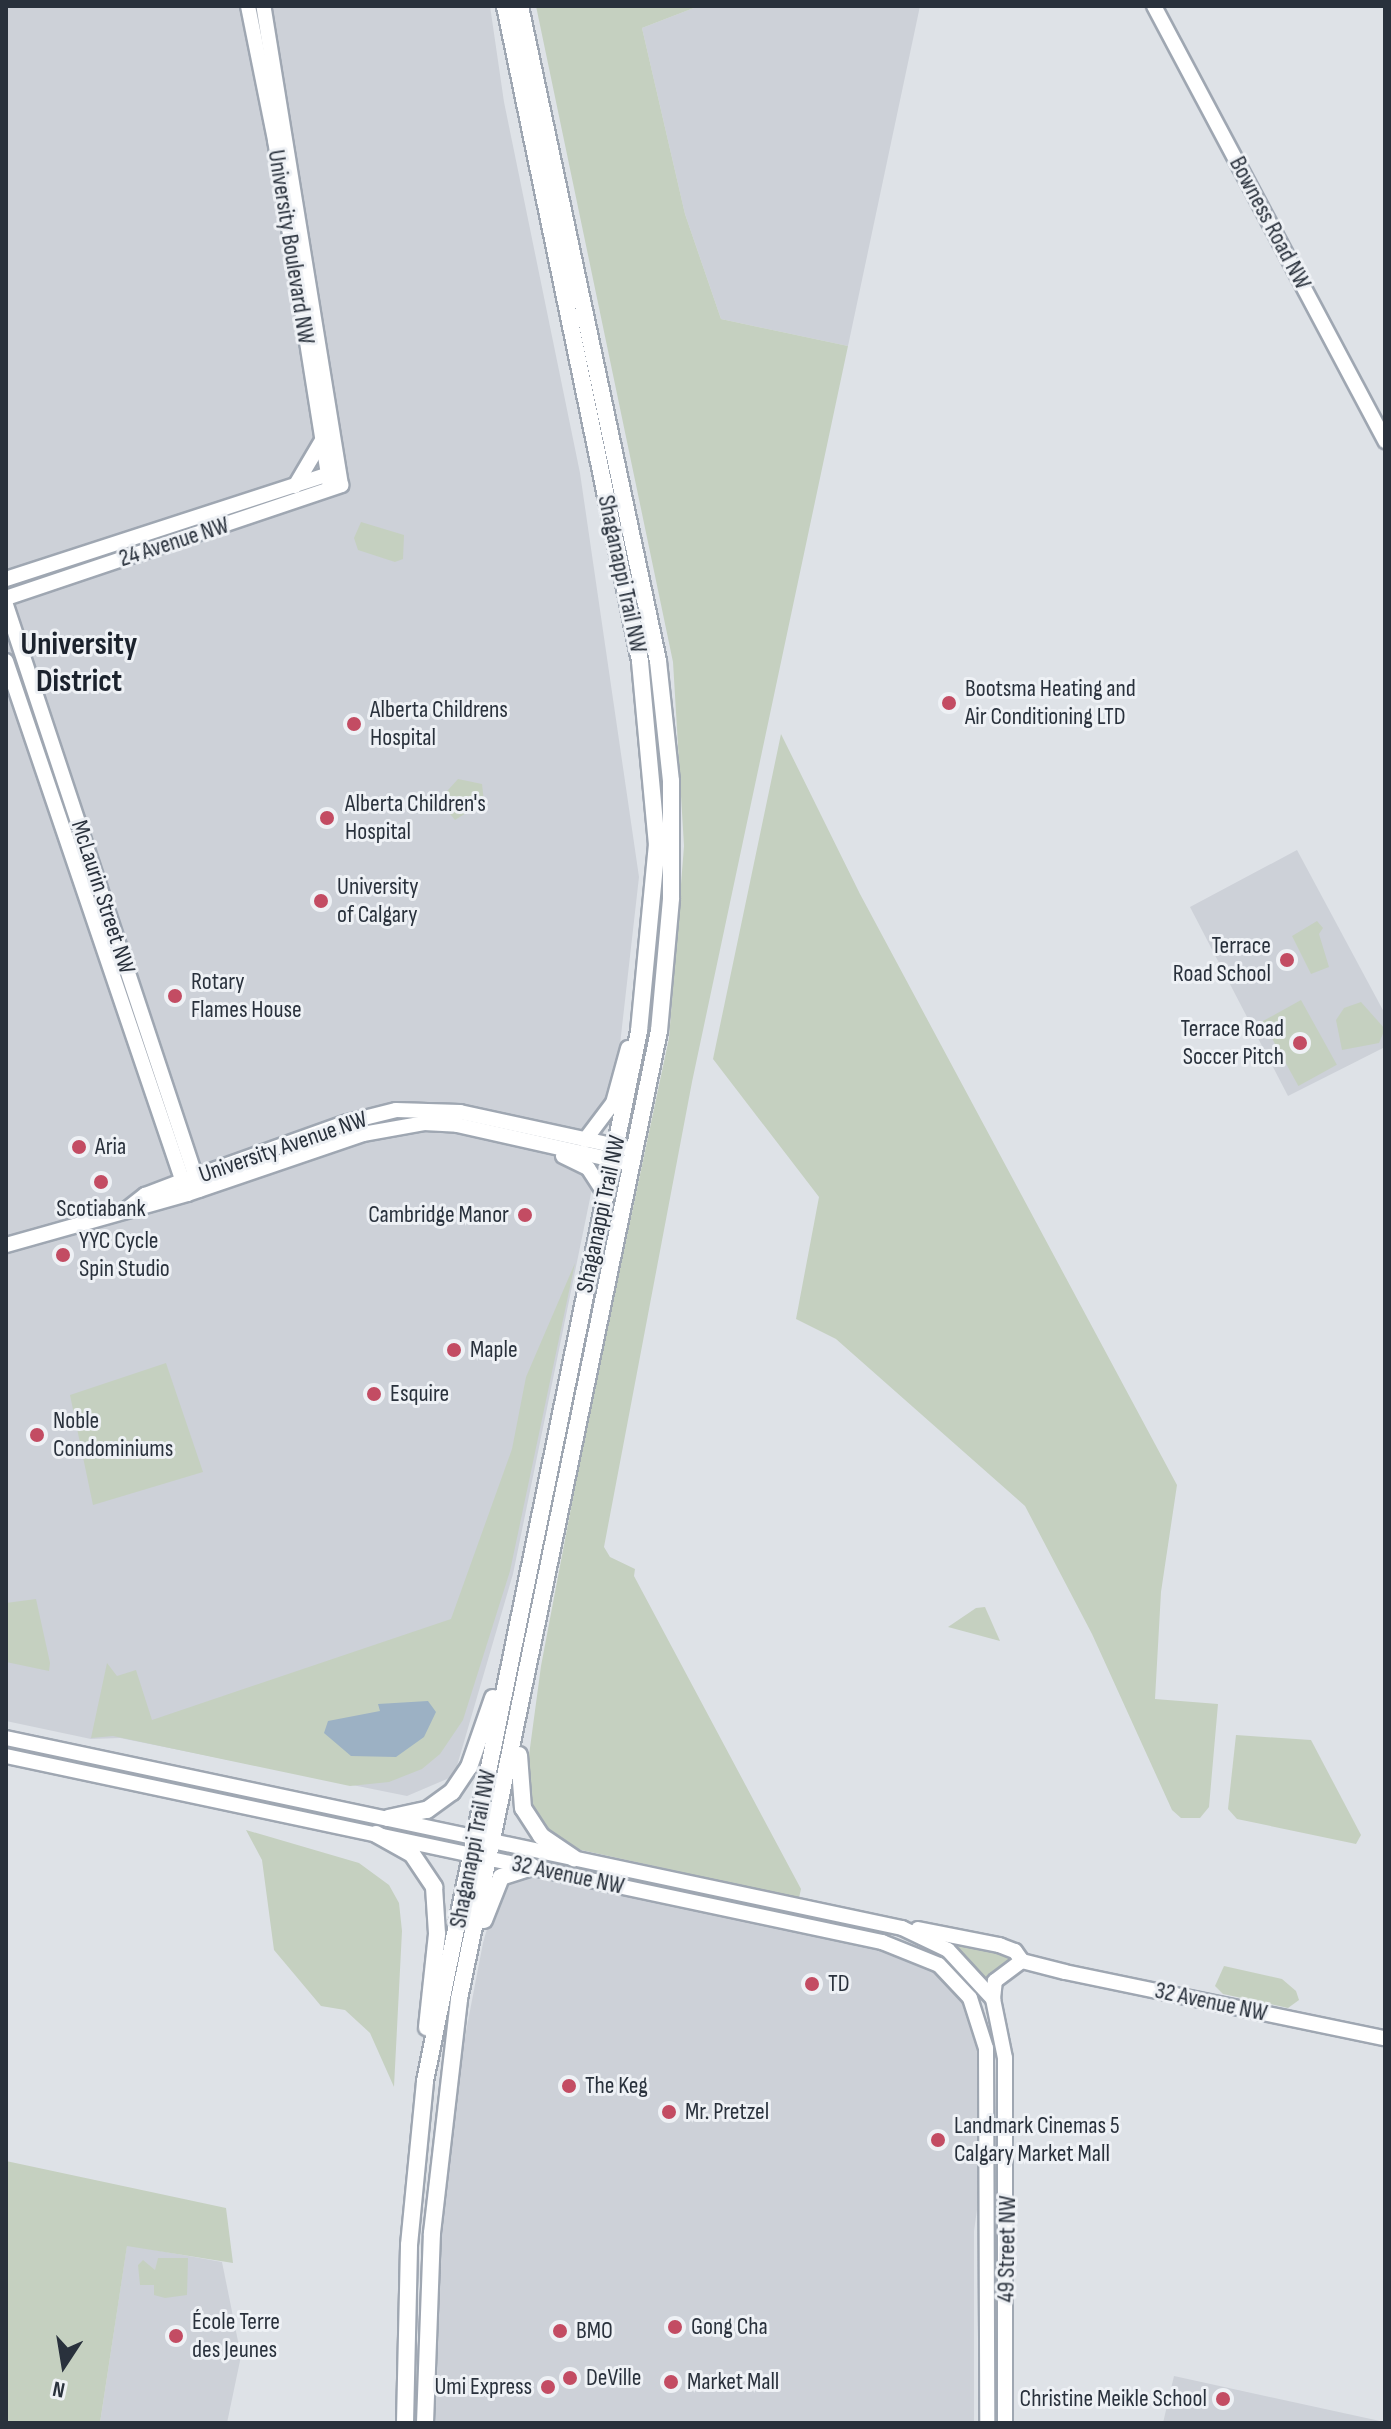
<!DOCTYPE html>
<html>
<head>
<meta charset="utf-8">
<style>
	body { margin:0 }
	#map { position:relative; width:1391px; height:2429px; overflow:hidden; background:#dee2e7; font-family:"Sofia Sans Condensed",sans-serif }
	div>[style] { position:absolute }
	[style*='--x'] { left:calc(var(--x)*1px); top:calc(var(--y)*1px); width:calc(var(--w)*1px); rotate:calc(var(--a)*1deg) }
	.built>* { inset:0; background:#cdd1d8 }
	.green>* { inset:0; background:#c5d0c0; transform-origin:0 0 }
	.water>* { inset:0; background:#9cb1c4 }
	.roads { filter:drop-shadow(2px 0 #9fa7b2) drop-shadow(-2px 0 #9fa7b2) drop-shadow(0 2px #9fa7b2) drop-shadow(0 -2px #9fa7b2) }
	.secondary>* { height:14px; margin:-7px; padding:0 7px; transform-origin:7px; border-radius:7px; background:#fff }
	.primary>* { height:16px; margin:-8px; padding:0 8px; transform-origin:8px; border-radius:8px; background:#fff }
	.dots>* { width:22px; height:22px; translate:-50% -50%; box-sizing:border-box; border:4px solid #eef1f5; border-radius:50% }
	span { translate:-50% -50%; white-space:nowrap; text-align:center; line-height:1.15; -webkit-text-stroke:6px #eef1f5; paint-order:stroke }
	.street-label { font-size:24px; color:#29313c }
	.poi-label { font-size:24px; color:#29313c }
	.left { translate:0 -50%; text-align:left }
	.right { translate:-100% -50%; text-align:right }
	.district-label { font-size:32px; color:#1b222d; font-weight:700 }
	.frame { position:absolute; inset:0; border:8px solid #29313c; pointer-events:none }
	.north { position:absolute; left:24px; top:2325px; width:80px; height:80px; -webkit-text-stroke:6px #eef1f5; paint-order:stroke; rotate:192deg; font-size:22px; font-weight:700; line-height:32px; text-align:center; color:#29313c }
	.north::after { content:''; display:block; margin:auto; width:28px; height:36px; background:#29313c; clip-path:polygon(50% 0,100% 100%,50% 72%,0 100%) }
</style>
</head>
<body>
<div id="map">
	<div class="built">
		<div style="clip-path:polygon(6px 6px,490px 6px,504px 102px,580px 473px,639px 877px,618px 1062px,513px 1574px,454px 1776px,407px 1796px,120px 1738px,91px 1739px,6px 1721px)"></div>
		<div style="clip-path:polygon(699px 6px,920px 6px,848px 346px,721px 319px,685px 214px,642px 28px)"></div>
		<div style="clip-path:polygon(1297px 850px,1385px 1014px,1385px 1047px,1288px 1096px,1190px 907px)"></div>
		<div style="clip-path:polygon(523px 1874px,895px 1953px,928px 1966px,957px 1992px,976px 2033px,981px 2077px,980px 2188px,974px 2231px,974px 2423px,433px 2423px,444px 2146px,483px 1943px,499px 1887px)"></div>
		<div style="clip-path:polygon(127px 2245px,222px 2262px,241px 2356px,227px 2423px,100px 2423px)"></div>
		<div style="clip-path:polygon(1174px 2376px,1380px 2421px,1380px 2423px,1163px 2423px)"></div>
	</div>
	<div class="green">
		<div style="clip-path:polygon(536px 6px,699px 6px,642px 28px,685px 214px,721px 319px,848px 346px,692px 1082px,604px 1547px,610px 1557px,635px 1569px,634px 1576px,801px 1889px,799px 1898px,572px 1848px,545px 1831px,531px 1811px,525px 1785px,541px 1666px,586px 1429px,669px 1038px,684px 846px,673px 662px)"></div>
		<div style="clip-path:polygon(361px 522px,404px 535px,403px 559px,395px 562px,358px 550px,354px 538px)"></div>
		<div style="clip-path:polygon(781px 734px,860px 894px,1177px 1485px,1161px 1592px,1155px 1699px,1218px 1704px,1209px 1807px,1200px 1818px,1181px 1818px,1172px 1810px,1092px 1634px,1025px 1506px,836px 1339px,796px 1319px,819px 1197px,713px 1059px)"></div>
		<div style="clip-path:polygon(458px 779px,482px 784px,484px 802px,455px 820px,439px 800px)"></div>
		<div style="clip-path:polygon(1317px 921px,1323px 928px,1319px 934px,1329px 967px,1311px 974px,1292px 936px)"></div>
		<div style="left:1301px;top:1000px;width:74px;height:44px;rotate:61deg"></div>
		<div style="clip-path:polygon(1361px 1002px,1385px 1029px,1379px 1043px,1342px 1050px,1336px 1020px,1344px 1008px)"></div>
		<div style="clip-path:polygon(575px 1263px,510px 1571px,463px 1720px,440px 1754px,422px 1769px,389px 1782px,350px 1786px,113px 1736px,91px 1738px,107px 1663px,117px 1676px,136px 1670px,152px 1720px,451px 1619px,512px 1449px,526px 1377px)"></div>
		<div style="clip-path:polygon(166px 1363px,203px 1472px,93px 1505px,70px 1395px)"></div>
		<div style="clip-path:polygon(36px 1599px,50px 1663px,49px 1671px,6px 1662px,6px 1603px)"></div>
		<div style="clip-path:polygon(985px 1607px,1000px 1641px,948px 1627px,976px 1608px)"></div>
		<div style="clip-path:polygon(1236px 1735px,1311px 1740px,1361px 1835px,1356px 1844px,1237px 1819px,1228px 1809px)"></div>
		<div style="clip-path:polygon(246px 1830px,359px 1863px,389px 1885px,399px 1903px,402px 1931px,394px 2087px,370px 2033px,345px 2010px,321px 2006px,274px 1950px,262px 1860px)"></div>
		<div style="clip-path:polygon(942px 1939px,1001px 1952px,1014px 1958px,989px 1984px)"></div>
		<div style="clip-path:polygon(1224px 1966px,1282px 1979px,1296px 1991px,1299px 2000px,1288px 2008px,1223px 1994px,1215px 1986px)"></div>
		<div style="clip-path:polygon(6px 2161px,226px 2208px,233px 2263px,127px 2246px,100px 2423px,6px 2423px)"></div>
		<div style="clip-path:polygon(158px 2258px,188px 2258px,187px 2295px,165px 2298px,154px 2295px,154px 2285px,140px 2285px,138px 2265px,143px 2260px,155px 2270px)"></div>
	</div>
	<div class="water">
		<div style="clip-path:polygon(428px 1701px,436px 1712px,424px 1737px,396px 1757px,351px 1756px,324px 1733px,328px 1721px,380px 1711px,378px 1704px)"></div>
	</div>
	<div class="roads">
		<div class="secondary">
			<div style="--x:248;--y:6;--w:137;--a:78.6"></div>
			<div style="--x:275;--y:140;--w:352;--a:81"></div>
			<div style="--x:1154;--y:6;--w:493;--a:62"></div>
			<div style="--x:295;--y:486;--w:51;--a:-59.4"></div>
			<div style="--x:6;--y:579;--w:344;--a:-18"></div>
			<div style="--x:6;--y:598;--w:354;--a:-18.6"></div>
			<div style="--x:341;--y:485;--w:485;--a:-99.2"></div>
			<div style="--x:6;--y:605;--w:616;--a:71.65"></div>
			<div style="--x:6;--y:661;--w:563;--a:71.24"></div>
			<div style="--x:585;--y:1140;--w:46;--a:-52.9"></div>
			<div style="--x:613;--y:1103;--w:57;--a:-74.7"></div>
			<div style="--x:563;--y:1156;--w:28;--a:26"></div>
			<div style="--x:588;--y:1168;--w:33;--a:57"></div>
			<div style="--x:127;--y:1209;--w:23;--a:-38"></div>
			<div style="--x:145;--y:1195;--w:40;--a:-21"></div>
			<div style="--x:182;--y:1181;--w:176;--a:-19.6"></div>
			<div style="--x:348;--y:1122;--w:49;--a:-14"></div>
			<div style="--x:396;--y:1110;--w:64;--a:1.8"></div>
			<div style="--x:460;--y:1112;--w:178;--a:12.3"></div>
			<div style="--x:6;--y:1245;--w:188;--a:-15.7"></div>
			<div style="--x:187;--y:1194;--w:186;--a:-18.8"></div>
			<div style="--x:363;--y:1134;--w:62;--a:-10.2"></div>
			<div style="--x:424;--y:1123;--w:33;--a:3"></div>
			<div style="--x:457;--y:1125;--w:179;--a:12.6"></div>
			<div style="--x:6;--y:1738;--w:916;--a:11.97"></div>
			<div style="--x:902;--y:1928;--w:51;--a:25.6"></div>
			<div style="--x:948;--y:1950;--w:67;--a:47.4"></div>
			<div style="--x:993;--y:1999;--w:60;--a:78.5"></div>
			<div style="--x:1005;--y:2058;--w:365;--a:90"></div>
			<div style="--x:6;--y:1756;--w:896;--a:11.99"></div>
			<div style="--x:882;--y:1942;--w:61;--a:22"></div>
			<div style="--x:939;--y:1965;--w:45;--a:46.8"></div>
			<div style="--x:970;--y:1998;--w:52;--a:72.3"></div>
			<div style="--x:986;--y:2048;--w:375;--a:89.8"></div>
			<div style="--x:918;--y:1929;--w:83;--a:11.2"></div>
			<div style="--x:999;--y:1945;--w:17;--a:21"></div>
			<div style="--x:1015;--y:1951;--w:12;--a:55"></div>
			<div style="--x:1022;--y:1961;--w:44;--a:14.3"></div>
			<div style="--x:1065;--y:1972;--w:327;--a:11.7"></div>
			<div style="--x:993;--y:1999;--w:18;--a:-84"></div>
			<div style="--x:995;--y:1981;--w:34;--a:-37"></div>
		</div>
		<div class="primary">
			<div style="--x:519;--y:1755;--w:53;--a:85.7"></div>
			<div style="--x:523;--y:1808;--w:33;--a:57"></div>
			<div style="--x:541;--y:1836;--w:40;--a:34"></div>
			<div style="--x:388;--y:1818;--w:40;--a:-12"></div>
			<div style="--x:427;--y:1810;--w:31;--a:-36"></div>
			<div style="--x:452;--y:1792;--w:30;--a:-56"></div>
			<div style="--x:469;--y:1767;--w:73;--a:-70.8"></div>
			<div style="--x:376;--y:1834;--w:41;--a:29.1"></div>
			<div style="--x:412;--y:1854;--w:40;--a:56"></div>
			<div style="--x:434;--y:1887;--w:47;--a:86.3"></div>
			<div style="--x:437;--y:1934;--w:94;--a:96.1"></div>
			<div style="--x:484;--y:1920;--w:46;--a:-68.4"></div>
			<div style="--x:501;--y:1877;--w:33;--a:-18"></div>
			<div style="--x:405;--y:2423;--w:178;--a:-88.7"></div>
			<div style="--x:409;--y:2245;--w:165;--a:-84.4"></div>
			<div style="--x:425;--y:2081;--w:1072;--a:-78.48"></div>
			<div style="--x:639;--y:1031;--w:187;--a:-84.5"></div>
			<div style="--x:657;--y:845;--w:185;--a:-95.3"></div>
			<div style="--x:640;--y:661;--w:669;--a:-101.65"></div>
			<div style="--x:425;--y:2423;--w:190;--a:-87.9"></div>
			<div style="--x:432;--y:2233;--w:236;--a:-83.4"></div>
			<div style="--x:459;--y:1999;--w:988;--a:-78.33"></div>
			<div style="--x:659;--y:1031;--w:134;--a:-84.8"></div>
			<div style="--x:671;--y:898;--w:117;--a:-90"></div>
			<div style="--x:671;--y:781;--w:121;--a:-96.2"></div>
			<div style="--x:658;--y:661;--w:669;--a:-101.9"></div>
		</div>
	</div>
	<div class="dots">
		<div style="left:949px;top:703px;background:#c34c63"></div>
		<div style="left:354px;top:724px;background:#c34c63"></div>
		<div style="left:327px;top:818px;background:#c34c63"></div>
		<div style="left:321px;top:901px;background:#c34c63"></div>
		<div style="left:1287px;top:960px;background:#c34c63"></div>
		<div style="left:175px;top:996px;background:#c34c63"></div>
		<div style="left:1300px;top:1043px;background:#c34c63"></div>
		<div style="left:79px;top:1147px;background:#c34c63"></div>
		<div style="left:101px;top:1182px;background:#c34c63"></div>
		<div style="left:525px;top:1215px;background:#c34c63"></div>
		<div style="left:63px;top:1255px;background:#c34c63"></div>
		<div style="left:454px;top:1350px;background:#c34c63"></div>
		<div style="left:374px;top:1394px;background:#c34c63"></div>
		<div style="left:37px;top:1435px;background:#c34c63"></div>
		<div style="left:812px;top:1984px;background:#c34c63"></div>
		<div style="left:569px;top:2086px;background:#c34c63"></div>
		<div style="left:669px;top:2112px;background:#c34c63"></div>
		<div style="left:938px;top:2140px;background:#c34c63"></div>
		<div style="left:675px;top:2327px;background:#c34c63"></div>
		<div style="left:560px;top:2331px;background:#c34c63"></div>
		<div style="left:176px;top:2336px;background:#c34c63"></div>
		<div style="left:570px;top:2378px;background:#c34c63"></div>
		<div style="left:671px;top:2382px;background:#c34c63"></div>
		<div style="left:548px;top:2387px;background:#c34c63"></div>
		<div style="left:1223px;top:2399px;background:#c34c63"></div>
	</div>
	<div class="street-label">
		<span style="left:1270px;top:223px;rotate:62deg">Bowness Road NW</span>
		<span style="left:291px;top:247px;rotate:81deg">University Boulevard NW</span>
		<span style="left:174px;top:542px;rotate:-18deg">24 Avenue NW</span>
		<span style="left:622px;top:574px;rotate:78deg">Shaganappi Trail NW</span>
		<span style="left:103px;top:897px;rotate:72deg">McLaurin Street NW</span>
		<span style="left:283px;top:1147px;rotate:-19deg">University Avenue NW</span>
		<span style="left:601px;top:1214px;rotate:-78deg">Shaganappi Trail NW</span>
		<span style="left:473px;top:1849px;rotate:-79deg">Shaganappi Trail NW</span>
		<span style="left:568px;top:1875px;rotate:12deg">32 Avenue NW</span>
		<span style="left:1211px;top:2002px;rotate:12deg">32 Avenue NW</span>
		<span style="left:1007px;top:2249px;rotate:-89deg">49 Street NW</span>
	</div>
	<div class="poi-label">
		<span class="left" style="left:965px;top:703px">Bootsma Heating and<br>Air Conditioning LTD</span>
		<span class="left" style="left:370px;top:724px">Alberta Childrens<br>Hospital</span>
		<span class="left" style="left:345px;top:818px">Alberta Children's<br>Hospital</span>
		<span class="left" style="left:337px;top:901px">University<br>of Calgary</span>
		<span class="right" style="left:1271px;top:960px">Terrace<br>Road School</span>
		<span class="left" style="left:191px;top:996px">Rotary<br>Flames House</span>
		<span class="right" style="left:1284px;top:1043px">Terrace Road<br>Soccer Pitch</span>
		<span class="left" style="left:95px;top:1147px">Aria</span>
		<span style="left:101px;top:1209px">Scotiabank</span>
		<span class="right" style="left:509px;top:1215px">Cambridge Manor</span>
		<span class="left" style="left:79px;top:1255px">YYC Cycle<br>Spin Studio</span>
		<span class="left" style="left:470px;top:1350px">Maple</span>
		<span class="left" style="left:390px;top:1394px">Esquire</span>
		<span class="left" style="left:53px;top:1435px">Noble<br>Condominiums</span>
		<span class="left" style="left:828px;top:1984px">TD</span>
		<span class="left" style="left:585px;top:2086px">The Keg</span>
		<span class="left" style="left:685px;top:2112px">Mr. Pretzel</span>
		<span class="left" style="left:954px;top:2140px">Landmark Cinemas 5<br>Calgary Market Mall</span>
		<span class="left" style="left:192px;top:2336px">École Terre<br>des Jeunes</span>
		<span class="left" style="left:691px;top:2327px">Gong Cha</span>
		<span class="left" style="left:576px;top:2331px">BMO</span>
		<span class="left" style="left:586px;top:2378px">DeVille</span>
		<span class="left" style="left:687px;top:2382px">Market Mall</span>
		<span class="right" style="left:532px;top:2387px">Umi Express</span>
		<span class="right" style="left:1207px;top:2399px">Christine Meikle School</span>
	</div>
	<div class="district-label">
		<span style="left:79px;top:664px">University<br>District</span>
	</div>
	<div class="frame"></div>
	<div class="north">N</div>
</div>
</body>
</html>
